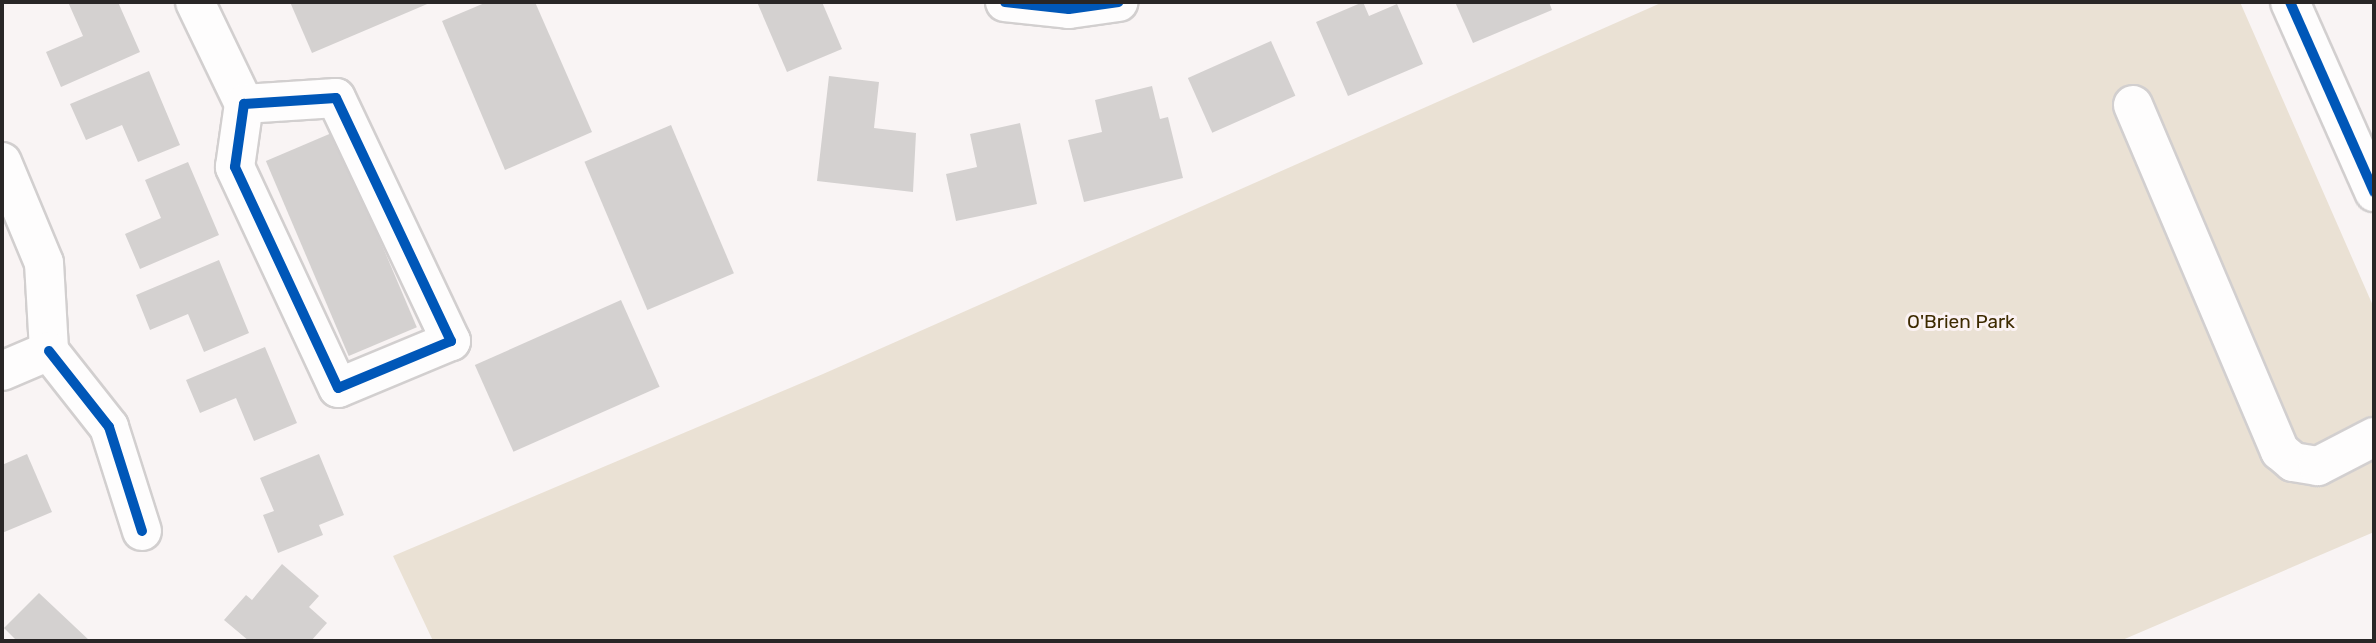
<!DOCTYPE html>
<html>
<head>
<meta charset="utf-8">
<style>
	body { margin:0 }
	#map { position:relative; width:2376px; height:643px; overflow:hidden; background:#f9f4f4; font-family:Rubik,sans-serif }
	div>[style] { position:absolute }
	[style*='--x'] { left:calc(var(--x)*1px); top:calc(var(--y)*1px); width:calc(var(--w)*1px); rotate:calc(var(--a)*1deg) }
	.green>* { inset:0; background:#eae1d4 }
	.building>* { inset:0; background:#d4d1d0; transform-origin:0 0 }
	.roads { filter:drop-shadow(2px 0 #d2cfcf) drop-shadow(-2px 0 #d2cfcf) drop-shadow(0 2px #d2cfcf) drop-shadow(0 -2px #d2cfcf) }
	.minor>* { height:38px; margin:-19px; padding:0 19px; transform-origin:19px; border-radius:19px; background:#fefdfd }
	.cycleway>* { height:10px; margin:-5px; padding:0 5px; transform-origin:5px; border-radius:5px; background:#0057b8 }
	span { translate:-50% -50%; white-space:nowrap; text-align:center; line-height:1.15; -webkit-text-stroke:6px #fbf2f3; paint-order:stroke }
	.park-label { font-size:19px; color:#3d2a00 }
	.frame { position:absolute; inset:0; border:4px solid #292626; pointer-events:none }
</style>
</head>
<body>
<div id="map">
	<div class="green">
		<div style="clip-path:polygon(1663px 2px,2240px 2px,2374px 308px,2374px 532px,2120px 641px,433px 641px,393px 556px,823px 374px)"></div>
	</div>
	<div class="building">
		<div style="clip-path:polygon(68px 2px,118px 2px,140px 52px,61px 87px,46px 52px,83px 36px)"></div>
		<div style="clip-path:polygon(290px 2px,432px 2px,312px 53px)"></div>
		<div style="clip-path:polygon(487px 2px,535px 2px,592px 132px,505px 170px,442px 21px)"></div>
		<div style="clip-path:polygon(757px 2px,822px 2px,842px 49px,787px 72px)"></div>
		<div style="clip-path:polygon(1363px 2px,1369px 16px,1397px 4px,1423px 64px,1348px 96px,1316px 22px)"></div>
		<div style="clip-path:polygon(1455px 2px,1549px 2px,1552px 10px,1473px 43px)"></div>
		<div style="left:1271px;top:41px;width:60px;height:91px;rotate:66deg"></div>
		<div style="clip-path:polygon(149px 71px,180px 145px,138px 162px,122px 125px,86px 140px,70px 104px)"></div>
		<div style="clip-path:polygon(829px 76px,879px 82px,874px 128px,916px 133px,913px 192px,817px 181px)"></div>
		<div style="clip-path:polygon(1152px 86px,1160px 119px,1168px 117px,1183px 178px,1084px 202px,1068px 140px,1102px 132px,1095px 100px)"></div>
		<div style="clip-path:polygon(1020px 123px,1037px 204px,956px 221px,946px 174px,977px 167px,970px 134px)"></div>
		<div style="left:671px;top:125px;width:161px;height:94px;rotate:67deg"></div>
		<div style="left:334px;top:132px;width:212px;height:74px;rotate:67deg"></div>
		<div style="clip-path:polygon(188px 162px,219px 235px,140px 269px,125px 234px,161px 218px,145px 180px)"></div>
		<div style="clip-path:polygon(219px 260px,249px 333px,204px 352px,188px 314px,150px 330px,136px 295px)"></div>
		<div style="left:621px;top:300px;width:95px;height:160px;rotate:66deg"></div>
		<div style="clip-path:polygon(265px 347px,297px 423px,254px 441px,236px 398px,200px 413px,186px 380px)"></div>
		<div style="clip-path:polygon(27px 454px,52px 512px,2px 533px,2px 465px)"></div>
		<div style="clip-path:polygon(319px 454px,344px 515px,319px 525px,323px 535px,278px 553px,263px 515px,274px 511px,260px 478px)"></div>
		<div style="clip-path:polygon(282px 564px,319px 596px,309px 607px,327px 623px,311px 641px,249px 641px,224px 620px,246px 595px,252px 600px)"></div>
		<div style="clip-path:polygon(39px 593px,90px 641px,17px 641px,4px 628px)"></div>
	</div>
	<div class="roads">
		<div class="minor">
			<div style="--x:195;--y:2;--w:113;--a:64.3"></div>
			<div style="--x:1005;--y:2;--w:64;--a:6.2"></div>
			<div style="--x:1069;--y:9;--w:50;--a:-8"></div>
			<div style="--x:2290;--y:2;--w:208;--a:66.1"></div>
			<div style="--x:336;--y:98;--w:269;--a:64.7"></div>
			<div style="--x:451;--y:341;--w:122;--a:157.4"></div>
			<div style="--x:338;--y:388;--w:244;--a:-115"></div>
			<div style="--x:235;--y:167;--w:64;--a:-81.9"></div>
			<div style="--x:244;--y:104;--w:92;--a:-3.7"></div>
			<div style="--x:2133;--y:105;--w:376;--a:67"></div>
			<div style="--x:2280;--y:451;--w:17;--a:40"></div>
			<div style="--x:2293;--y:462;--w:25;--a:9"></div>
			<div style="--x:2318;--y:466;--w:63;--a:-27.4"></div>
			<div style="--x:2;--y:162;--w:109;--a:67.4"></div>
			<div style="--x:44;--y:263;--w:88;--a:86.7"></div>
			<div style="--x:49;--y:351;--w:97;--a:51.7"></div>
			<div style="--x:109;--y:427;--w:109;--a:72.4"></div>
			<div style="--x:2;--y:371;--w:51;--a:-23.1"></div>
		</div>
	</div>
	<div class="cycleway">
		<div style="--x:1005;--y:2;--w:64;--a:6.2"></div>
		<div style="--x:1069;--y:9;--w:50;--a:-8"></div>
		<div style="--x:2290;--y:2;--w:208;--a:66.1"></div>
		<div style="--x:336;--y:98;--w:269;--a:64.7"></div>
		<div style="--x:451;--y:341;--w:122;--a:157.4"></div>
		<div style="--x:338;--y:388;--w:244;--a:-115"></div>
		<div style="--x:235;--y:167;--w:64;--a:-81.9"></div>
		<div style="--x:244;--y:104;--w:92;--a:-3.7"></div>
		<div style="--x:49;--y:351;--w:97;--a:51.7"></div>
		<div style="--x:109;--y:427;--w:109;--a:72.4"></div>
	</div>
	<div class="park-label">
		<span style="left:1961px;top:322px">O'Brien Park</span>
	</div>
	<div class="frame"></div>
</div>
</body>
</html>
